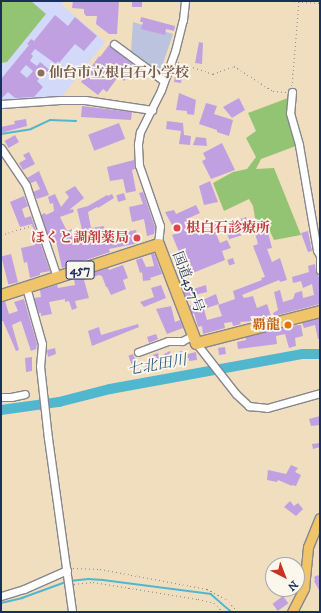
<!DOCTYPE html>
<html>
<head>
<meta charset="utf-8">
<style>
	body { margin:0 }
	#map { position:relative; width:321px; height:613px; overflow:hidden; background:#f1debf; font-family:"IM FELL DW Pica","Noto Serif JP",serif }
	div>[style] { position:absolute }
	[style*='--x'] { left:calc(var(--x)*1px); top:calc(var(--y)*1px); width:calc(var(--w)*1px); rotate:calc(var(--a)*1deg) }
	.built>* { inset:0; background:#d2d9f9 }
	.industrial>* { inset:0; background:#bcc3de }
	.green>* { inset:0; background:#93c474 }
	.stream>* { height:1.5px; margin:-0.75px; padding:0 0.75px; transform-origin:0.75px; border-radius:0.75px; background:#50b7ce }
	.river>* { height:10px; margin:-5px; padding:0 5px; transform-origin:5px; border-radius:5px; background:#50b7ce }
	.building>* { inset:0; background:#c1a0e1; transform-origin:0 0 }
	.path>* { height:1px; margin-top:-0.5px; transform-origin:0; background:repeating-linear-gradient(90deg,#86868e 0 1px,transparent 0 4px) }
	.roads { filter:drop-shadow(1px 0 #86868e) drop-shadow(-1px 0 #86868e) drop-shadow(0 1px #86868e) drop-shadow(0 -1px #86868e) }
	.minor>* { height:7px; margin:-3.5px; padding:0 3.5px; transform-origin:3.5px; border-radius:3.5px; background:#fff }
	.major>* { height:9px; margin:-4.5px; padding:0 4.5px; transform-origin:4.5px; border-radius:4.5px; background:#f0c469 }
	.highway>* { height:11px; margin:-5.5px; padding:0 5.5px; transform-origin:5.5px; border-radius:5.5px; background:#f0c469 }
	.dots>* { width:11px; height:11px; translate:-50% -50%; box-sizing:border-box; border:2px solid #fbf7ec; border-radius:50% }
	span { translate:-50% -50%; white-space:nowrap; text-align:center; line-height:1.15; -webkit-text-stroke:3.5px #fbf7ec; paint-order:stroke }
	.shield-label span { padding:1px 3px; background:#fbf7ec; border:1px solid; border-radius:3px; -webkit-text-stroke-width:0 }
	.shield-label { font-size:13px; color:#1b2f5e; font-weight:700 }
	.education-label { font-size:14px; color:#785e54; font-weight:700 }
	.left { translate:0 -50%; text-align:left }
	.health-label { font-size:14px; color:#be3a42; font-weight:700 }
	.right { translate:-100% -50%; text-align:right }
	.street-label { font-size:14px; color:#1b2f5e }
	.food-label { font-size:14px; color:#c56008; font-weight:700 }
	.water-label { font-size:15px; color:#2b5880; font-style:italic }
	.frame { position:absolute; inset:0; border:2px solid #1b2f5e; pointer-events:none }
	.north { position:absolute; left:265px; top:557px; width:40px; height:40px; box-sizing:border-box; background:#fbf7ec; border:1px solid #a1a7b3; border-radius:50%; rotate:138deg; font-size:11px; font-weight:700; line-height:16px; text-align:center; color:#1b2f5e }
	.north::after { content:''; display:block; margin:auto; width:14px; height:18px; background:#c8321e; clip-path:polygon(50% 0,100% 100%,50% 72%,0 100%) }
</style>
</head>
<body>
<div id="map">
	<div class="built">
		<div style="clip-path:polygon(1px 1px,64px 1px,61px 4px,105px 42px,56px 104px,1px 107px)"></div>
	</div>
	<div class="industrial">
		<div style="clip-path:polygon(133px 22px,173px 34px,160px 72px,131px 51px)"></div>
	</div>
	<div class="green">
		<div style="clip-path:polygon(3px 1px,31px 1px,46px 14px,7px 62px,1px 63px,1px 4px)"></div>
		<div style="clip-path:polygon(288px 98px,288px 117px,296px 146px,261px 159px,256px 169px,274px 168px,301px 235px,274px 240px,268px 227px,262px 226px,257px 219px,255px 218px,253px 206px,249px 199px,224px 211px,213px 183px,233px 172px,247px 169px,256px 157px,246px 138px,256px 131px,248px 113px)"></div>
	</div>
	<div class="stream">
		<div style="--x:1;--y:134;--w:30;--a:-9"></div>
		<div style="--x:31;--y:129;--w:21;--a:-25"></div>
		<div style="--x:50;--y:120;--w:26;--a:2"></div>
		<div style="--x:70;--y:581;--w:18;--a:-6"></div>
		<div style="--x:88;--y:579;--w:15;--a:4"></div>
		<div style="--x:103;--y:580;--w:109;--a:7.4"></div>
		<div style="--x:211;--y:594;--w:28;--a:41"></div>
		<div style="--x:1;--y:603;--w:22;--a:-13"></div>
		<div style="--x:22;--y:598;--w:47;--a:-20"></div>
	</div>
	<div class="river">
		<div style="--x:1;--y:410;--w:59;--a:-7.9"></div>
		<div style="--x:59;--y:402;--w:53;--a:-14.3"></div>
		<div style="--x:110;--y:389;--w:196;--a:-10.3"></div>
		<div style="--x:303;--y:354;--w:17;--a:0"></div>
	</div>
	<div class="building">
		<div style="clip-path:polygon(73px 1px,119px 1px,117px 34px,109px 34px,96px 24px,97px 16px,86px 16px,84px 13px,84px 9px,72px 8px)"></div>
		<div style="left:132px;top:1px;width:10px;height:6px"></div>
		<div style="clip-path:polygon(evenodd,55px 15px,68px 26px,75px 17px,97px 36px,84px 51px,75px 44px,59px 63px,58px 61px,56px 64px,35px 49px,31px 54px,33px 56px,30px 61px,37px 66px,40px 62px,51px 71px,48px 74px,45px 71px,37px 81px,43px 87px,34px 97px,15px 98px,8px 92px,1px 99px,1px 79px,29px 45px,27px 44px,31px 39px,34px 41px,55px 15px,26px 65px,33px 71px,27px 78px,20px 72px,26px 65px)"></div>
		<div style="clip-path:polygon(141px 17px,175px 26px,174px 31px,166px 29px,165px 35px,141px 29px,143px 22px,140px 22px)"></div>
		<div style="clip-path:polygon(199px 42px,203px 43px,202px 64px,195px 63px)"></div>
		<div style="clip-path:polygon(109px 45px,135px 66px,124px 81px,118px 77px,107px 92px,103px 89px,98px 95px,81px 82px,99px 56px,100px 57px)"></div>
		<div style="clip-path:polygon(177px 66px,183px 68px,181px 83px,174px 82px)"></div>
		<div style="clip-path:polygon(179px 93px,196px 100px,194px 115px,187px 114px,187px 111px,176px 110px)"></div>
		<div style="clip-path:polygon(239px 98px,245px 110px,232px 118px,223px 107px)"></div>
		<div style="clip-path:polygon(206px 103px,217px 106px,214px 114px,233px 120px,229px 136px,217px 132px,217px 130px,199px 124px)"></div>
		<div style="clip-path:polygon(82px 106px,132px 112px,131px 120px,81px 117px)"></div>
		<div style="clip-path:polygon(26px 119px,27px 126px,1px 133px,1px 127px,15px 124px,14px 121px)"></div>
		<div style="clip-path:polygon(167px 121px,183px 123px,184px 135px,191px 136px,190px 145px,179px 144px,181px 131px,166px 129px)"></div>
		<div style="left:119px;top:123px;width:17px;height:33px;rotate:69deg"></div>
		<div style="left:15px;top:135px;width:8px;height:12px;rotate:60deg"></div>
		<div style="clip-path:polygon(196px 137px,206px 138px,207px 146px,193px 145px)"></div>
		<div style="clip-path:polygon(222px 143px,235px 170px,211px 179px,202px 161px,206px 159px,203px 153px)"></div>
		<div style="clip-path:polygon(29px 152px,35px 164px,23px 170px,19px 163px,26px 159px,23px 155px)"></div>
		<div style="clip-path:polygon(134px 160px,135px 169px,132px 170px,136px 191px,126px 193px,123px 179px,110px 181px,107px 167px)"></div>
		<div style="clip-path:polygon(39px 171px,49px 195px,37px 199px,33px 192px,40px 189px,36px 181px,31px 183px,27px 178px)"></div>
		<div style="clip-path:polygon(210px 181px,218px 202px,204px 205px,199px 186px)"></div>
		<div style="clip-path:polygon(75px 186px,84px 198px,69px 210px,73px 209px,74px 212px,60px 217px,67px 231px,72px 229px,75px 239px,84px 238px,77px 209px,88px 206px,107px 195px,108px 196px,112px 194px,114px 198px,98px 208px,97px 207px,88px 212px,91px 228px,104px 226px,106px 235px,136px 230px,139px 243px,109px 249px,110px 252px,62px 268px,55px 237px,49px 238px,41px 215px,45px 213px,46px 215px,54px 211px,53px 203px,50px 204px,48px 197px,55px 194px,61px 207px,69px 197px,65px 192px)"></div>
		<div style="clip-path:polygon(143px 192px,155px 227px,154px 234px,147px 236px,144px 219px,132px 222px,129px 207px,143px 204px,139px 193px)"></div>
		<div style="left:124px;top:193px;width:7px;height:8px;rotate:74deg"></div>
		<div style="clip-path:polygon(24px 196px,28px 206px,22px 209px,25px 218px,31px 216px,50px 271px,40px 273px,40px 275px,30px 278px,27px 262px,24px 263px,21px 248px,35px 245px,34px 241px,38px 240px,32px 224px,20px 227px,10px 202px)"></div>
		<div style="clip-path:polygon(196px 205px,200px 213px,189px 218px,195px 234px,213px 226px,213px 223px,217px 222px,221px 229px,215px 231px,220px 243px,227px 240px,231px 248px,222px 251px,225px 260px,183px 277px,179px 269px,188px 265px,183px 250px,179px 252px,172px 235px,181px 232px,179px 224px,172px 225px,165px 212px,174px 210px,176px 214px)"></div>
		<div style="left:246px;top:217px;width:16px;height:23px;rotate:72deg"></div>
		<div style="clip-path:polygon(267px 229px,272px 248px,267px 249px,272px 262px,280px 258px,287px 280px,280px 282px,279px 280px,242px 295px,244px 298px,253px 296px,257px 308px,267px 304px,271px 316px,254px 321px,240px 322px,241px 324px,233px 326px,232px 322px,224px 323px,225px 328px,203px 334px,202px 326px,198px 327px,194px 313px,192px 314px,189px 306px,216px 294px,219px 304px,204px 309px,207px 320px,222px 316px,218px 305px,235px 299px,233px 291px,262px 280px,261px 278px,265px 277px,253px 246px,258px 244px,255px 233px)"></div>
		<div style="clip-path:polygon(308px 231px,312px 251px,308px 252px,301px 233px)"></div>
		<div style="clip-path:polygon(154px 253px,162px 274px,150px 278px,151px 280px,143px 281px,142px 272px,140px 273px,136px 260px,142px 258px,146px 267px,154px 266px,151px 254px)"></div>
		<div style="left:11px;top:254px;width:29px;height:10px;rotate:76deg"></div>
		<div style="left:233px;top:258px;width:6px;height:6px;rotate:72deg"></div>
		<div style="clip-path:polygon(315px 264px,316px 272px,319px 277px,320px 304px,274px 316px,273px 313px,278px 310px,274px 292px,280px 290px,283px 302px,293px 299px,295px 293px,302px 291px,303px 298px,314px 295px,312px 284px,303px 288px,301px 281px,293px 283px,292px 277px,309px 272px,308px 266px)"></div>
		<div style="clip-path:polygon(123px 265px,128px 278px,123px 280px,126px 289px,111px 295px,107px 287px,106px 287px,102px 276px,99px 275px,84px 280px,89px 298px,75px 301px,77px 308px,72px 310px,69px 301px,65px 302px,65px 299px,49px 302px,52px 314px,41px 316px,41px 313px,39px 313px,34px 298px,41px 297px,40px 290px,57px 285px,58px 288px,75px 285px,74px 279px,108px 268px,109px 270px)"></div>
		<div style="clip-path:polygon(161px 285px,166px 298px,144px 307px,140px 302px,154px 297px,151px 288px)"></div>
		<div style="clip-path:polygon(206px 285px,207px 292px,186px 297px,184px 292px)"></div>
		<div style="clip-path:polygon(24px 299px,37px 344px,36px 349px,31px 351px,21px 321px,12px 325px,19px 350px,16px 351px,3px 321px,1px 321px,1px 302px,5px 301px,9px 314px,18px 311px,14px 302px)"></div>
		<div style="clip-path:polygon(171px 306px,175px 322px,180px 320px,183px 328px,167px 334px,156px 309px)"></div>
		<div style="clip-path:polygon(320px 318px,320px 339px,318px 339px,315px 325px,304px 328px,302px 323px)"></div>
		<div style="clip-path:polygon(138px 324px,139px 327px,92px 346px,88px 331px,99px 327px,101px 335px)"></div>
		<div style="clip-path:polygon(301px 325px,303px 336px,295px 338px,296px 346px,289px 348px,285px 334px,276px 336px,277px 344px,238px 349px,237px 342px,246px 340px,246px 337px,288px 326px)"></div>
		<div style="clip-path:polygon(156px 334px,158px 339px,149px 343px,147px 337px)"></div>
		<div style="left:225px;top:347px;width:7px;height:7px;rotate:82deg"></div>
		<div style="clip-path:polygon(55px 348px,56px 354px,48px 357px,47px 350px)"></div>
		<div style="clip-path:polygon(170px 351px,172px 357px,166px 360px,164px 354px)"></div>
		<div style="clip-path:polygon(182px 351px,183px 355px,196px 352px,197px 360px,189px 361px,189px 358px,178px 361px,175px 353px)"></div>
		<div style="left:158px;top:353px;width:6px;height:5px;rotate:72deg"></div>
		<div style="left:133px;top:354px;width:9px;height:5px;rotate:69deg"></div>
		<div style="clip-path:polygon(32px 357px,32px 371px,26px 372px,25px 358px)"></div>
		<div style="clip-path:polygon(150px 361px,152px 367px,147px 370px,144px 363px)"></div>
		<div style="clip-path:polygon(320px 416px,320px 425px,311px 426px,309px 419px)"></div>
		<div style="clip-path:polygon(320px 443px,320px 447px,313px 449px,312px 444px)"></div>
		<div style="clip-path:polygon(291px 465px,298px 468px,295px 472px,301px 475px,296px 486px,292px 485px,292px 486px,278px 480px,277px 482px,267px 480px,268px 470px,286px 474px)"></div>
		<div style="clip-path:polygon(290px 501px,294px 506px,298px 503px,303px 509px,296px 516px,284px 507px)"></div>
		<div style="clip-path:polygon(318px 575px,320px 577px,320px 592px,314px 581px,315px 580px,314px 577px)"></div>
		<div style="left:283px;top:596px;width:9px;height:13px;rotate:54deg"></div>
	</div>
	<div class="path">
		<div style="--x:290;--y:1;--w:30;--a:4"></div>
		<div style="--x:178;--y:62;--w:37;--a:19"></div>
		<div style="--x:213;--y:74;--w:22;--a:-21"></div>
		<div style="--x:234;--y:66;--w:46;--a:32.7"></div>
		<div style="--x:273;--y:91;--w:13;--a:4"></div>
		<div style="--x:292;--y:86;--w:85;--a:-85.3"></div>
		<div style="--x:1;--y:235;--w:34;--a:-17"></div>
		<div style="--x:73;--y:568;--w:27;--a:2"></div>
		<div style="--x:100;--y:569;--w:109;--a:10.6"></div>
		<div style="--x:207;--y:589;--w:21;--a:28"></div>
		<div style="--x:226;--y:599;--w:18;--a:47"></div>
		<div style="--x:74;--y:584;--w:19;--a:-6"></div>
		<div style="--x:93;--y:582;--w:106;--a:9.2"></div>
		<div style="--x:198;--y:599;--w:16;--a:14"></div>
		<div style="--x:214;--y:603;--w:13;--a:45"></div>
	</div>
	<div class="roads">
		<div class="minor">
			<div style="--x:114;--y:44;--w:62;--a:36.5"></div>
			<div style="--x:292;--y:92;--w:21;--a:95"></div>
			<div style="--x:290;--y:113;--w:33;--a:74"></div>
			<div style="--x:299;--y:145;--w:107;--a:80.3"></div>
			<div style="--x:317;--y:250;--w:7;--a:63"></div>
			<div style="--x:1;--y:104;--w:59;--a:-3.9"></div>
			<div style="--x:60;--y:100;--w:25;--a:0"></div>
			<div style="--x:85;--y:100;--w:68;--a:8.5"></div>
			<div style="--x:1;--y:148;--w:45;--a:56"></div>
			<div style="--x:26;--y:185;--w:97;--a:71.4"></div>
			<div style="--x:158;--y:244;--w:18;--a:-84"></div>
			<div style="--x:160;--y:226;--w:65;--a:-109"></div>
			<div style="--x:139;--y:165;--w:21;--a:-93"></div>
			<div style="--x:138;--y:144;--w:12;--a:-81"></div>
			<div style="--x:140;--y:132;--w:47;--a:-63.4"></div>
			<div style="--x:161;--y:90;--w:41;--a:-70.3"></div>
			<div style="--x:175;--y:51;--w:32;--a:-76"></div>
			<div style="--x:183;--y:20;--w:19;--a:-84"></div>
			<div style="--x:320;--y:258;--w:12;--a:90"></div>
			<div style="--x:26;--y:287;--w:59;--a:74.3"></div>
			<div style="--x:42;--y:344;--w:22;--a:95"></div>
			<div style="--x:40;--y:366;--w:72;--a:83.7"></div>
			<div style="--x:48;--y:438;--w:176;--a:82.1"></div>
			<div style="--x:196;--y:343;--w:65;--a:51.9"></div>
			<div style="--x:236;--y:394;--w:18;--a:43"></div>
			<div style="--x:249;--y:406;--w:18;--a:6"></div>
			<div style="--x:267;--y:408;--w:55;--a:-15.8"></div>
			<div style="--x:138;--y:352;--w:32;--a:-20"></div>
			<div style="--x:168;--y:341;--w:14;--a:0"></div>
			<div style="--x:182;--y:341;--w:11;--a:-27"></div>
			<div style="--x:1;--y:397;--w:10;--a:0"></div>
			<div style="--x:11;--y:397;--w:14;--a:-12"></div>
			<div style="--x:1;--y:596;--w:24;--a:-17"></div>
			<div style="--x:24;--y:589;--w:47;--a:-23.8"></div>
		</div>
		<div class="major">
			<div style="--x:292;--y:612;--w:27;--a:-63"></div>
			<div style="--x:304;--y:588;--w:41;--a:-84.4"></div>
			<div style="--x:308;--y:547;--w:31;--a:-68"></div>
		</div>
		<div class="highway">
			<div style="--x:1;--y:295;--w:165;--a:-18"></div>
			<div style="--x:158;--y:244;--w:106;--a:69"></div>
			<div style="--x:196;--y:343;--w:128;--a:-14.5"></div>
		</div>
	</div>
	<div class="dots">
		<div style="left:41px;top:73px;background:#8d6e63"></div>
		<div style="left:177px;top:228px;background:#e0444e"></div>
		<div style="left:137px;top:238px;background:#e0444e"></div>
		<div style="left:288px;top:325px;background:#e8710a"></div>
	</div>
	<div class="shield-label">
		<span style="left:80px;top:270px">457</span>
	</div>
	<div class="education-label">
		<span class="left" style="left:49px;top:73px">仙台市立根白石小学校</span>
	</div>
	<div class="health-label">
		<span class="left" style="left:186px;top:228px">根白石診療所</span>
		<span class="right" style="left:129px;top:238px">ほくと調剤薬局</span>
	</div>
	<div class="street-label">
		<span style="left:188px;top:282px;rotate:69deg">国道457号</span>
	</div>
	<div class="food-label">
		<span class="right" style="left:280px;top:325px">覇龍</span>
	</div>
	<div class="water-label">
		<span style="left:157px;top:365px;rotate:-10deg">七北田川</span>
	</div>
	<div class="frame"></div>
	<div class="north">N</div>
</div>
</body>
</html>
